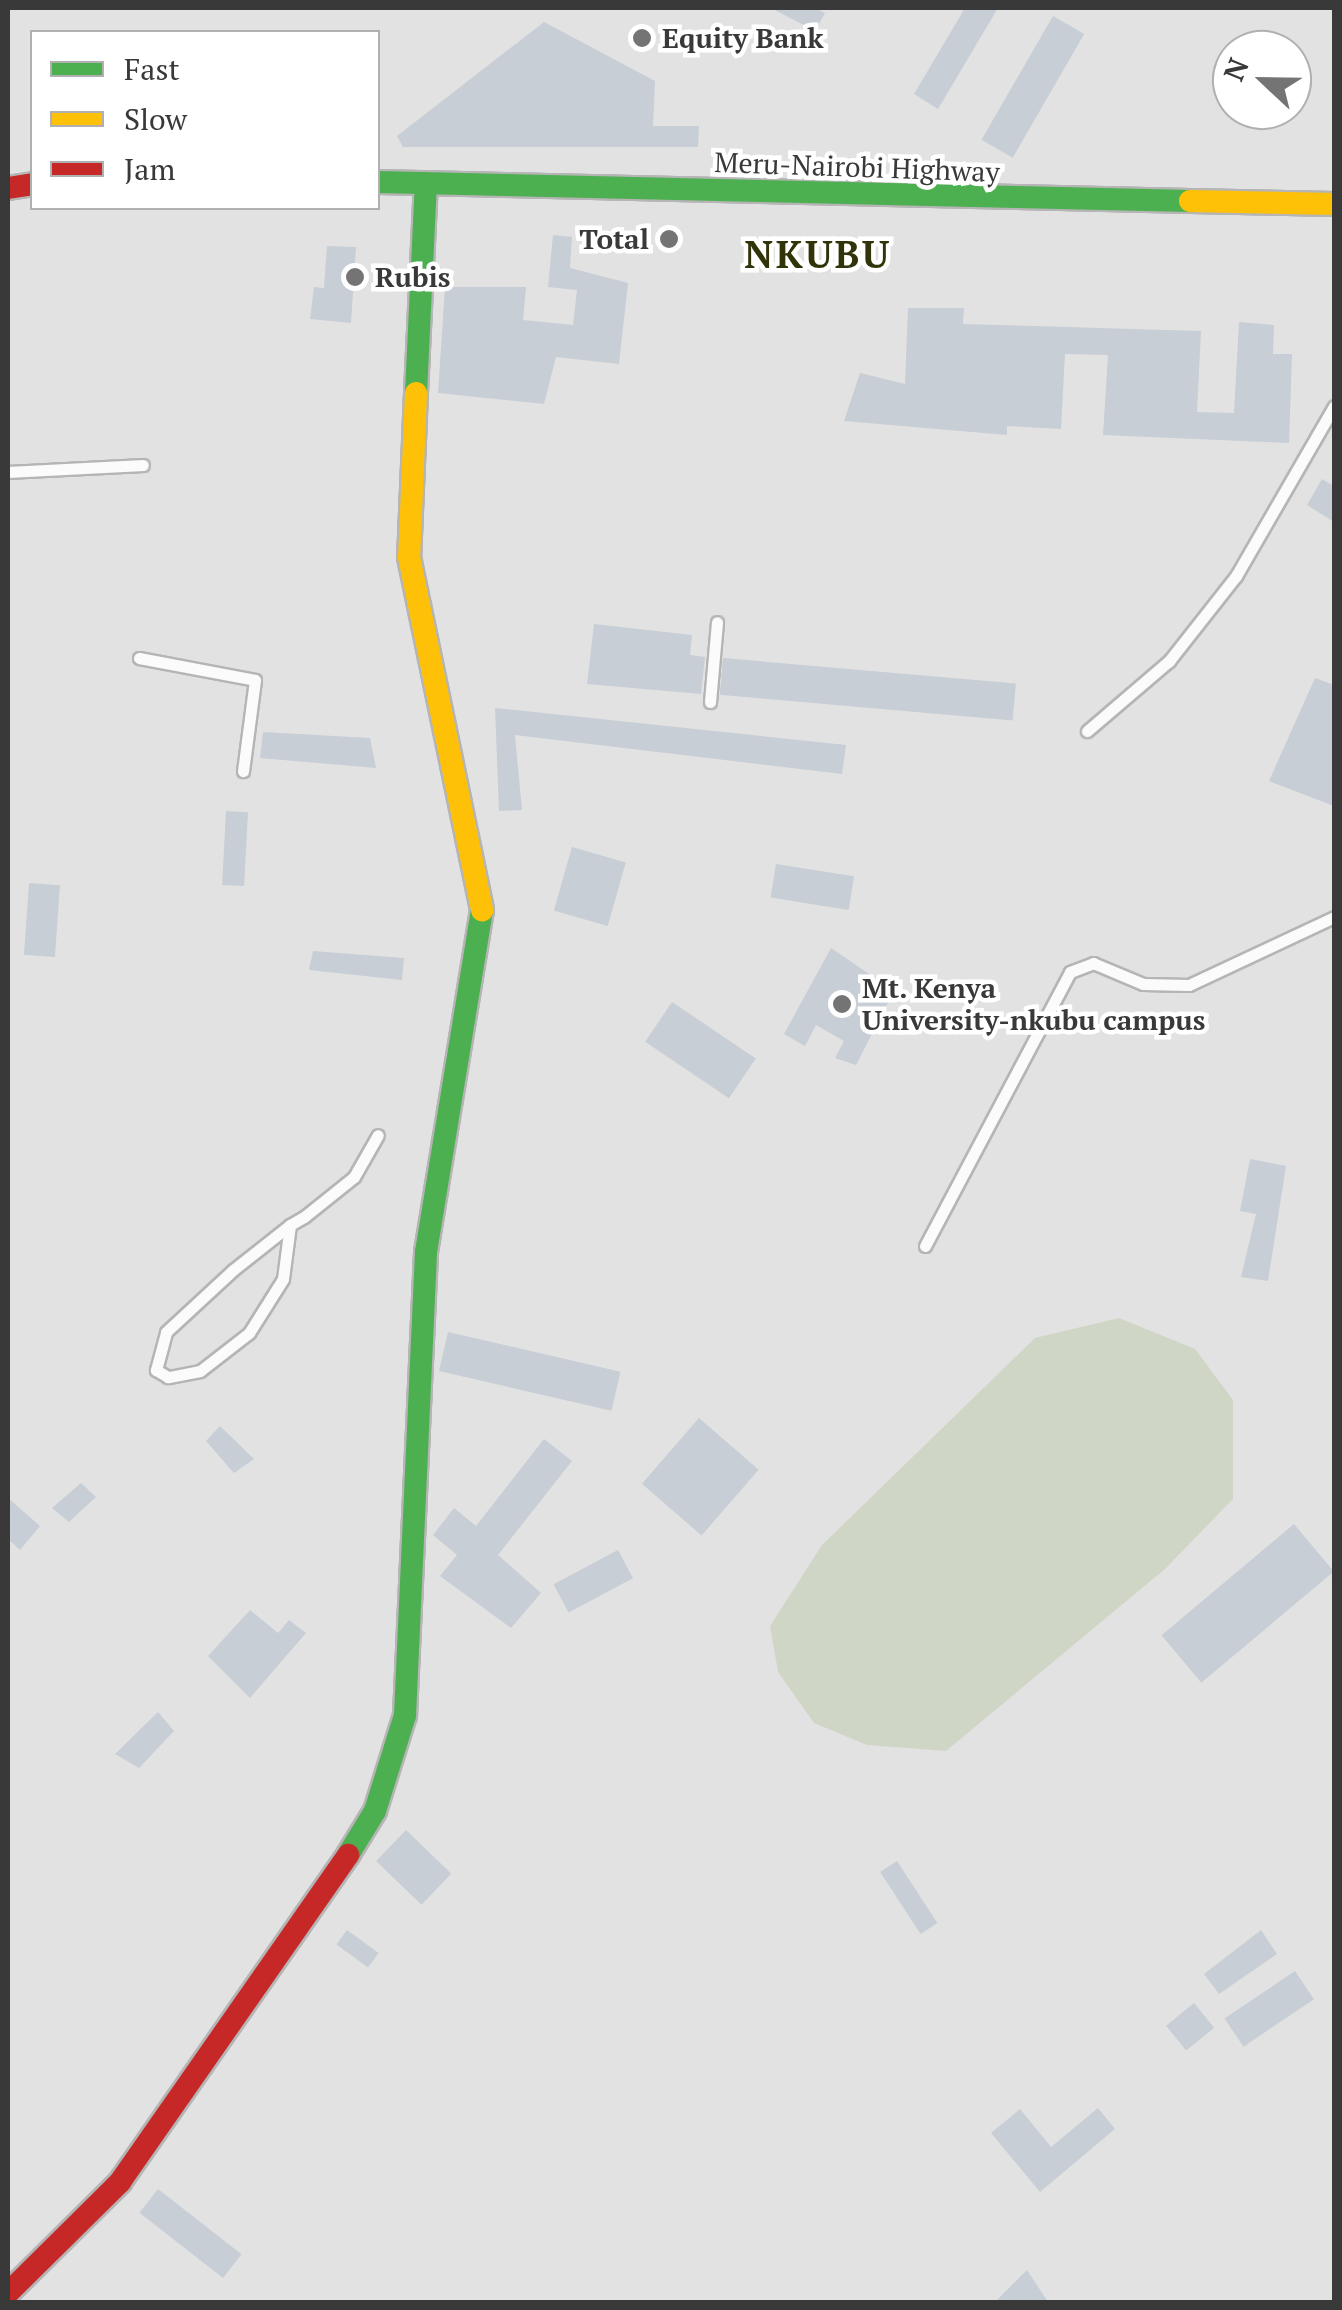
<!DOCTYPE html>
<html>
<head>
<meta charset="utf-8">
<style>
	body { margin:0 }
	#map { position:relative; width:1342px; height:2310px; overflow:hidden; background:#e2e2e2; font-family:"PT Serif",serif }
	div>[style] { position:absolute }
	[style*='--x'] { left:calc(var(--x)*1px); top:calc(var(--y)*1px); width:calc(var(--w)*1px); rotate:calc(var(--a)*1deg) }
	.green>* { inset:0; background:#d0d6c6 }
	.building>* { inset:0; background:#c7ced5; transform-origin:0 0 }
	.roads { filter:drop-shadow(2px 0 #b5b5b5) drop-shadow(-2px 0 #b5b5b5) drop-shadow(0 2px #b5b5b5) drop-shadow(0 -2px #b5b5b5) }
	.lane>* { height:11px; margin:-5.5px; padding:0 5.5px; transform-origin:5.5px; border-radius:5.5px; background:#fbfbfb }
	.fast>* { height:22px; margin:-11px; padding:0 11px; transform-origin:11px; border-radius:11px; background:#4caf50 }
	.slow>* { height:22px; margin:-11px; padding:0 11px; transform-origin:11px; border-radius:11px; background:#ffc107 }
	.jam>* { height:22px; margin:-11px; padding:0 11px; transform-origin:11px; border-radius:11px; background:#c62828 }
	.dots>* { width:28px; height:28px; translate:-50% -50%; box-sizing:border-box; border:5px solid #fff; border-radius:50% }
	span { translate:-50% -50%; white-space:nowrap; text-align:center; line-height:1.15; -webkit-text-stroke:9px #fff; paint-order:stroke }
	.poi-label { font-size:28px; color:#393939; font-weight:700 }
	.left { translate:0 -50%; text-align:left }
	.right { translate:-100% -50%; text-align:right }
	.street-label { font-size:28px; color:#393939 }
	.district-label { font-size:38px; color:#313309; font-weight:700; letter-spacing:2.5px }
	.frame { position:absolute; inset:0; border:10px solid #393939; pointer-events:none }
	.legend { position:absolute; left:30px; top:30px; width:350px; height:180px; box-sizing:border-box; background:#fff; border:2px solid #b0b0b0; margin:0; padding:12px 18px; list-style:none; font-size:30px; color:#393939 }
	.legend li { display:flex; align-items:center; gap:20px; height:50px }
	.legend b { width:50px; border:2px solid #b0b0b0 }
	.north { position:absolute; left:1212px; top:30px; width:100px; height:100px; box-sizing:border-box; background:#fff; border:2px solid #b0b0b0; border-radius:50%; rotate:292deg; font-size:28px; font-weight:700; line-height:40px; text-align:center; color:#393939 }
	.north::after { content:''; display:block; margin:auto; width:35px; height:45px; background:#747474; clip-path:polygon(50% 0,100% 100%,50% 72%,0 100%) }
</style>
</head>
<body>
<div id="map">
	<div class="green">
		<div style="clip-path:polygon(1119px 1318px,1195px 1349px,1233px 1400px,1233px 1499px,1165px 1569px,946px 1751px,867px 1745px,814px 1723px,778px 1672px,770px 1626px,822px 1545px,1035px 1338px)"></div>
	</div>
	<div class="building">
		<div style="clip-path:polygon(771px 8px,815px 8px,825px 13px,815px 31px)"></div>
		<div style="clip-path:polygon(965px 8px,998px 8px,938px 109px,914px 94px)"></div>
		<div style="left:1053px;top:16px;width:36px;height:143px;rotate:30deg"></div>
		<div style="clip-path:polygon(544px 22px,655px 81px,653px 126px,699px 126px,698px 147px,403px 147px,397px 136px)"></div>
		<div style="clip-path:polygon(553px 235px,572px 237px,570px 268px,628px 283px,619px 364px,556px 357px,544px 404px,438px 393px,445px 287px,526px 287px,523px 320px,573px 325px,577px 290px,548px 287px)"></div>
		<div style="clip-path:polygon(327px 246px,356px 247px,351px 323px,310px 319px,314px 287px,324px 288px)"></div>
		<div style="clip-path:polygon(908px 308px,964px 308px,963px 324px,1201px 331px,1197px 412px,1234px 413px,1239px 322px,1274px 325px,1273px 354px,1292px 354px,1289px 443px,1103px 435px,1108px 355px,1065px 354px,1061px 429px,1007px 426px,1007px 435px,844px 421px,860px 373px,905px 384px)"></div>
		<div style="clip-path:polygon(1322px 479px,1334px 486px,1334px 522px,1307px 505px)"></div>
		<div style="clip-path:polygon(594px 624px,692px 635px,690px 655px,705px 657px,701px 694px,587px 684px)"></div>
		<div style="left:723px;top:658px;width:294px;height:37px;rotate:5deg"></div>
		<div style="clip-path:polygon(1315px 678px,1334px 685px,1334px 806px,1269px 781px)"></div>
		<div style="clip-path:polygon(495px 708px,846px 745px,842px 774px,515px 735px,522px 810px,499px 811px)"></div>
		<div style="clip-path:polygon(263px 732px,370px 738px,376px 768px,260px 758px)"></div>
		<div style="left:226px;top:811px;width:22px;height:74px;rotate:3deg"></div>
		<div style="left:572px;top:847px;width:56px;height:66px;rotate:16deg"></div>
		<div style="left:776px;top:864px;width:79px;height:34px;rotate:9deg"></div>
		<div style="left:29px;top:883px;width:31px;height:72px;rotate:4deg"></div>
		<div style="clip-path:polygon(831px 948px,894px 991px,856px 1065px,835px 1058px,844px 1041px,816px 1025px,805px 1046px,784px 1034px)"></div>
		<div style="clip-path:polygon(313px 951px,404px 958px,402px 980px,309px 970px)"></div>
		<div style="left:672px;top:1002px;width:101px;height:48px;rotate:34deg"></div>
		<div style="clip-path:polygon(1250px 1159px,1286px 1166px,1268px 1281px,1241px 1277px,1256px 1214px,1240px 1211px)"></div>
		<div style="left:448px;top:1332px;width:177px;height:40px;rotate:13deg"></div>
		<div style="left:699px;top:1418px;width:79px;height:87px;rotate:41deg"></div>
		<div style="clip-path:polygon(220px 1426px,254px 1459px,234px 1473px,206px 1441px)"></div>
		<div style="clip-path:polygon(544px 1439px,572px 1461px,498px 1555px,541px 1593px,511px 1628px,440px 1576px,457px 1555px,433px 1535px,454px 1508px,476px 1526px)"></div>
		<div style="clip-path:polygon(81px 1483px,96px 1497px,69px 1522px,52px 1508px)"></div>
		<div style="clip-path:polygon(8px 1498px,40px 1526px,20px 1550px,8px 1539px)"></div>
		<div style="left:1294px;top:1524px;width:62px;height:173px;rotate:50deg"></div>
		<div style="left:618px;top:1550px;width:32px;height:73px;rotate:62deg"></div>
		<div style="clip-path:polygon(250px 1610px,278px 1633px,289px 1620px,306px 1633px,250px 1698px,208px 1656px)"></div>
		<div style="clip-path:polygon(158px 1712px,174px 1731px,139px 1768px,115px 1754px)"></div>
		<div style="left:406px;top:1830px;width:63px;height:43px;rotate:44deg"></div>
		<div style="left:897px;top:1861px;width:74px;height:20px;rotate:57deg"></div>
		<div style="left:347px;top:1930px;width:39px;height:18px;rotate:36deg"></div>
		<div style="clip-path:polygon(1261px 1930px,1277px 1954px,1219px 1994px,1204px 1974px)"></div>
		<div style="left:1295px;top:1971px;width:34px;height:85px;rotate:56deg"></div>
		<div style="left:1194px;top:2003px;width:32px;height:36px;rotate:51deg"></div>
		<div style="clip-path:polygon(1098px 2108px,1115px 2129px,1040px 2192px,991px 2133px,1020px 2109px,1051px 2147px)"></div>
		<div style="left:158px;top:2189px;width:106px;height:30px;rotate:38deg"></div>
		<div style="clip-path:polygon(1027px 2270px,1048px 2302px,995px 2302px)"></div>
	</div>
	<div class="roads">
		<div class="lane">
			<div style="--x:8;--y:472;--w:135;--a:-3"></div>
			<div style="--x:139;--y:658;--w:118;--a:10.7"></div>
			<div style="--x:255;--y:680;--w:92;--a:97.5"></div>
			<div style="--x:710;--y:702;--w:80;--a:-85"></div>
			<div style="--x:1087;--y:731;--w:108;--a:-40.5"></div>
			<div style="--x:1169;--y:661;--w:108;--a:-51.8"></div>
			<div style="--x:1236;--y:576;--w:196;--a:-60"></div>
			<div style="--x:290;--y:1225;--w:54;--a:97.4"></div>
			<div style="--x:283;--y:1279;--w:64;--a:122.2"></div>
			<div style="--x:249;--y:1333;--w:62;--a:142.2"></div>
			<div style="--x:200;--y:1371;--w:33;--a:169"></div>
			<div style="--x:168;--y:1377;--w:14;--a:-150"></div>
			<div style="--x:156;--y:1370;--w:39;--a:-75"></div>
			<div style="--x:166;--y:1332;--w:91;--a:-42.8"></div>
			<div style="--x:233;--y:1270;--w:73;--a:-38.3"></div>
			<div style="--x:290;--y:1225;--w:16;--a:-30"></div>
			<div style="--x:304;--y:1217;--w:64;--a:-38.7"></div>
			<div style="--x:354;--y:1177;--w:48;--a:-60.3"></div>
			<div style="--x:925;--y:1246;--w:310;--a:-62.1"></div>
			<div style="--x:1070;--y:972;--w:25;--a:-21"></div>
			<div style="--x:1093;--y:963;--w:54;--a:22.8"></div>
			<div style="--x:1143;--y:984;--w:46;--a:1.2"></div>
			<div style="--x:1189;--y:985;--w:160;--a:-25.1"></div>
		</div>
		<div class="fast">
			<div style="--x:378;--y:182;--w:812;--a:1.34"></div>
			<div style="--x:416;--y:393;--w:209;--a:-87.3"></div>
			<div style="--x:348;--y:1855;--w:52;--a:-58.5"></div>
			<div style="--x:375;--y:1811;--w:101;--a:-72.6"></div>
			<div style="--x:405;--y:1715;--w:463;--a:-87.4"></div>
			<div style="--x:426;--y:1252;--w:346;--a:-80.7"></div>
		</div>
		<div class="slow">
			<div style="--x:1190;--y:201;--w:144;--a:1.2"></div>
			<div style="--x:416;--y:393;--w:164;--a:92.4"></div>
			<div style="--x:409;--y:557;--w:361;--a:78.3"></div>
		</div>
		<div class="jam">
			<div style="--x:8;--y:188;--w:24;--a:-9"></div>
			<div style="--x:8;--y:2293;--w:158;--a:-44.7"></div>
			<div style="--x:120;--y:2182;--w:399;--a:-55.1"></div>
		</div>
	</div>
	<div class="dots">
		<div style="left:642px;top:38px;background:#747474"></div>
		<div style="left:669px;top:239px;background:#747474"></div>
		<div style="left:355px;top:277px;background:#747474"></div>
		<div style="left:842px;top:1004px;background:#747474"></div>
	</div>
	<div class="poi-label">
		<span class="left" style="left:662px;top:38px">Equity Bank</span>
		<span class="right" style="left:649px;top:239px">Total</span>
		<span class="left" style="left:375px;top:277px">Rubis</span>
		<span class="left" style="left:862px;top:1004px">Mt. Kenya<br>University-nkubu campus</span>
	</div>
	<div class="street-label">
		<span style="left:857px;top:167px;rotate:2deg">Meru-Nairobi Highway</span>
	</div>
	<div class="district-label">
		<span style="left:818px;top:255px">NKUBU</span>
	</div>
	<div class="frame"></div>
	<ul class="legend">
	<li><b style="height:12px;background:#4caf50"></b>Fast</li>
	<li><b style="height:12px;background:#ffc107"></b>Slow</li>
	<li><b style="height:12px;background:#c62828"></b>Jam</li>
	</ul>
	<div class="north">N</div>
</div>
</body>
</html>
